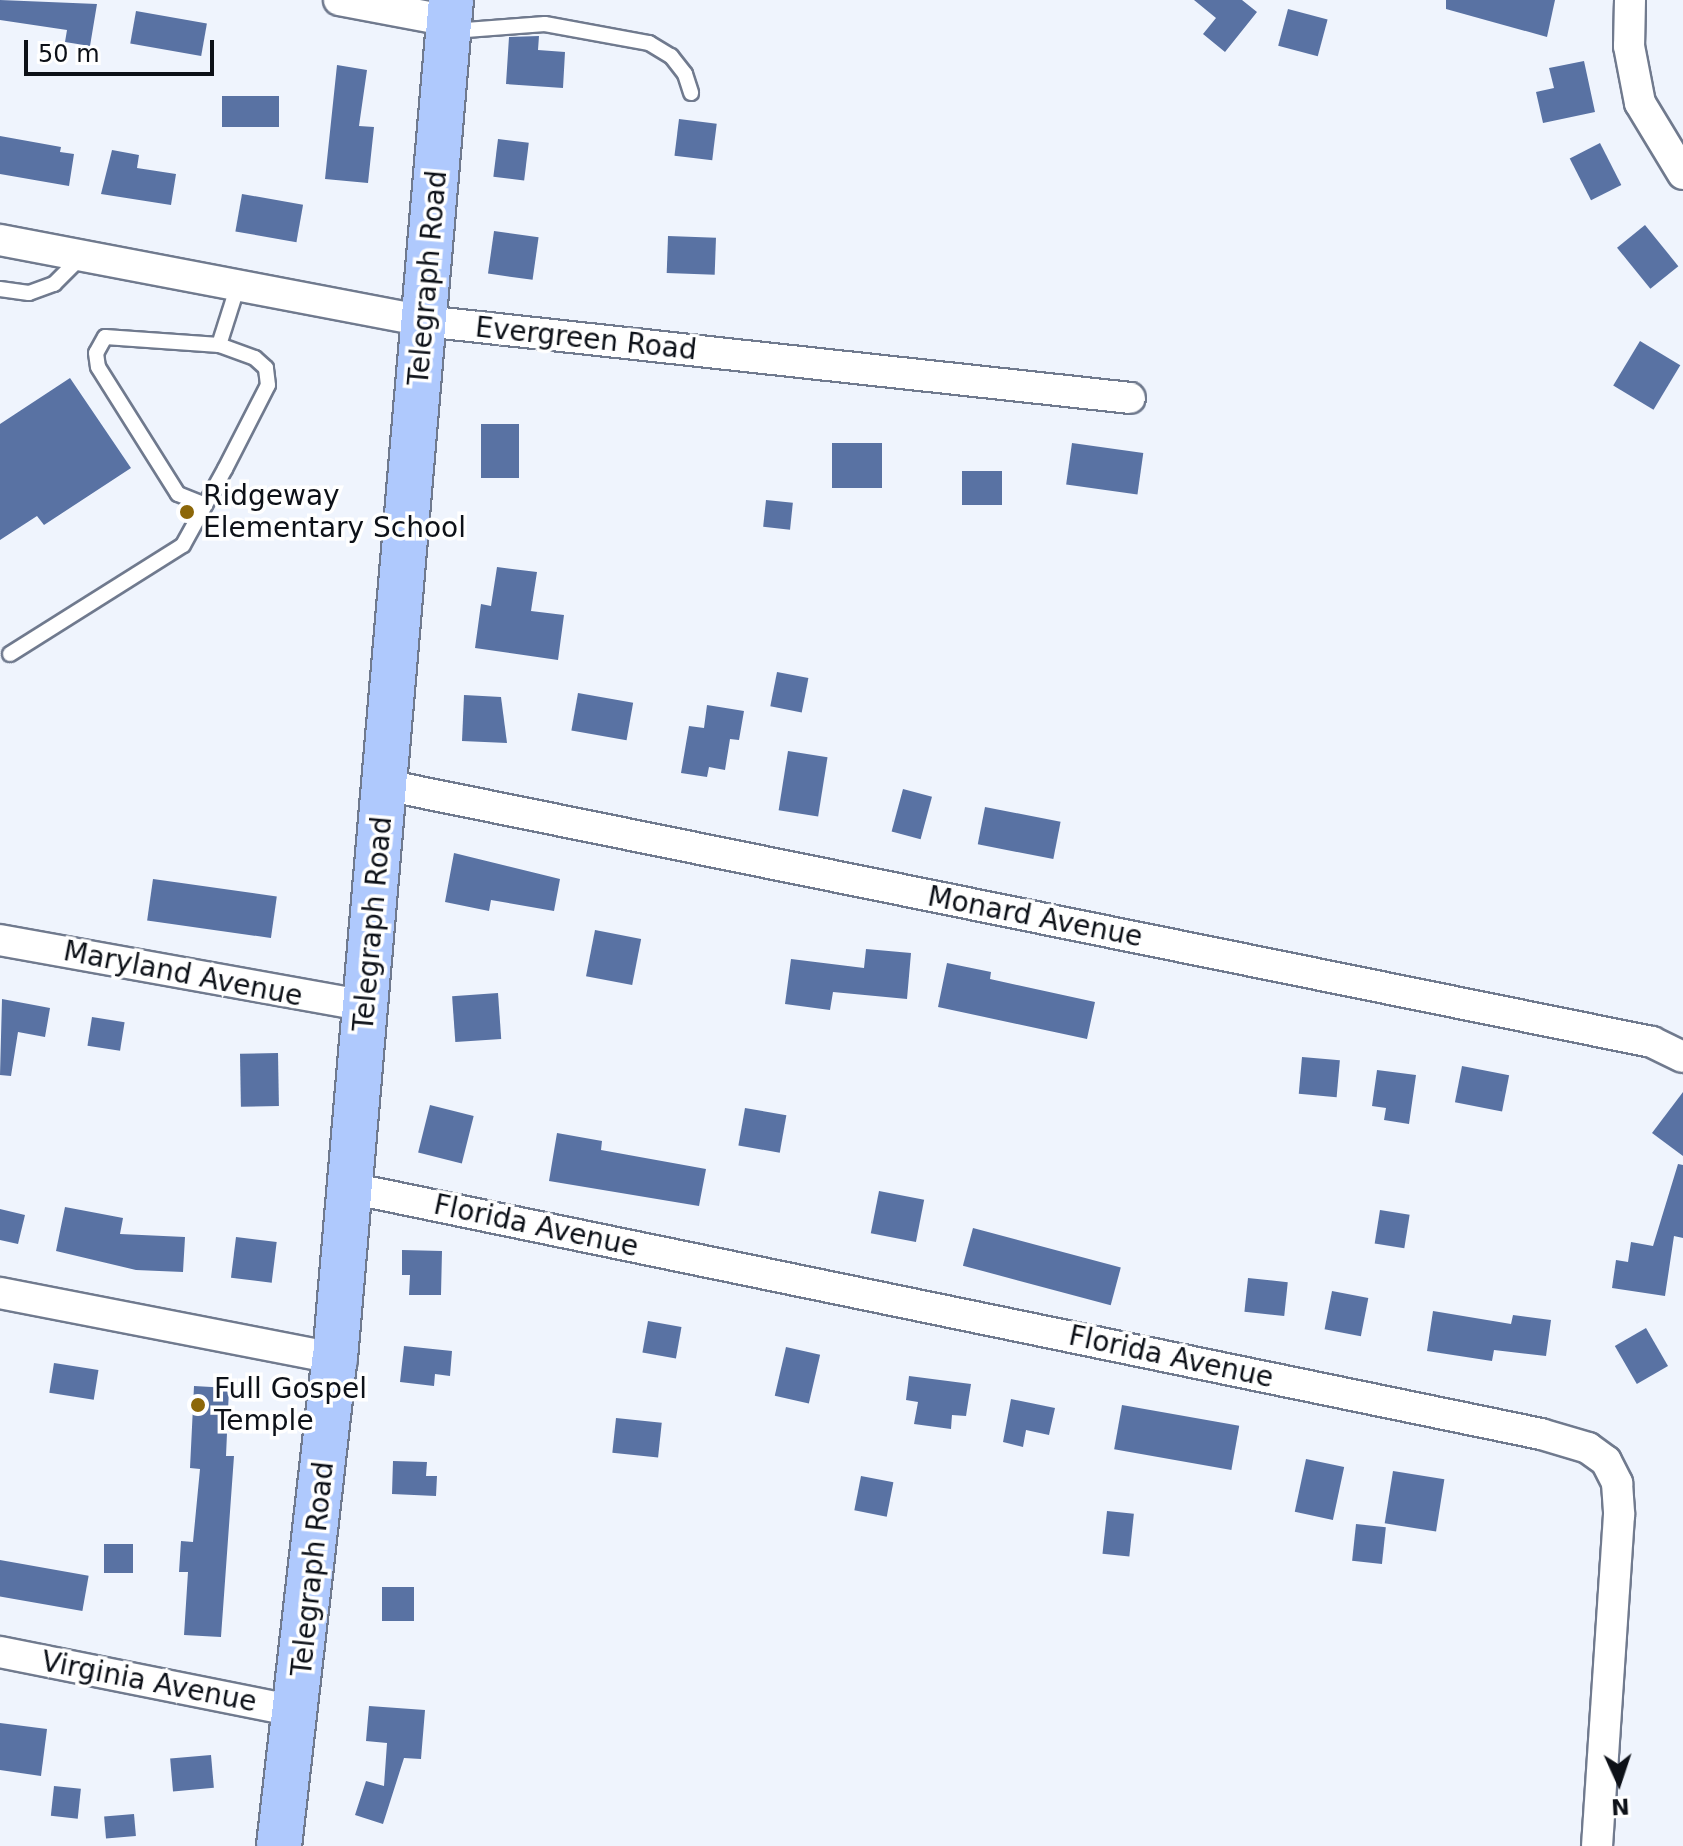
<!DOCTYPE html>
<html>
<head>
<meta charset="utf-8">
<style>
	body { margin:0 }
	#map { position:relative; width:1683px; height:1846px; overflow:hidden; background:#eff4fd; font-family:"DejaVu Sans",sans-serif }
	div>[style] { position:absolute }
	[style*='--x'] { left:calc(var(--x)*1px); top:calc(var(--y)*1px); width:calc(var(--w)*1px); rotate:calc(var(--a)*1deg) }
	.building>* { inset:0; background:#5972a3; transform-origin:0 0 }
	.roads { filter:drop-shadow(2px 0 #707a8e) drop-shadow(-2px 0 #707a8e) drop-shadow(0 2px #707a8e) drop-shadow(0 -2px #707a8e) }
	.service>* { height:14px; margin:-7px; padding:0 7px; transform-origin:7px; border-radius:7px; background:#fff }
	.minor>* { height:30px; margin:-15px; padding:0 15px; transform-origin:15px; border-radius:15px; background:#fff }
	.primary>* { height:44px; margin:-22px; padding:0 22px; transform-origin:22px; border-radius:22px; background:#afc9fd }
	.dots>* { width:22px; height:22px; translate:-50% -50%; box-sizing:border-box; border:4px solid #fff; border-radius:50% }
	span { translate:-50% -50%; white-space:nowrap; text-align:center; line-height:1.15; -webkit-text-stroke:7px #fff; paint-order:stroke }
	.street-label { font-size:28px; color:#0d1118 }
	.poi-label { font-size:28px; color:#0d1118 }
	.left { translate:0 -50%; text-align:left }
	.north { position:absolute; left:1579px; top:1742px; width:80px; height:80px; -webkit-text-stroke:6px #fff; paint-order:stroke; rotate:177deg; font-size:22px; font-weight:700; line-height:32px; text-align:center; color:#0d1118 }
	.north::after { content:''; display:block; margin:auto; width:28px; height:36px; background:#0d1118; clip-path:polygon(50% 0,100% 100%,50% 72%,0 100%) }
	.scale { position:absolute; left:24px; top:40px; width:190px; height:36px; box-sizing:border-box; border:4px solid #0d1118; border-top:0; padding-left:10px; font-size:24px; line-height:28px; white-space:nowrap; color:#0d1118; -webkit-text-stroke:6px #fff; paint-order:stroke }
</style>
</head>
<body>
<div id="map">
	<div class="building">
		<div style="clip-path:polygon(0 0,97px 4px,90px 46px,65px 42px,67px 30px,0 20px)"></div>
		<div style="clip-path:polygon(1194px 0,1242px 0,1257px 12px,1225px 52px,1203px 34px,1216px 18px)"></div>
		<div style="clip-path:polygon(1446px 0,1555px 0,1547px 37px,1446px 9px)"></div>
		<div style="left:1288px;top:9px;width:41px;height:38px;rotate:15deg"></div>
		<div style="left:136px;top:11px;width:72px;height:33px;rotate:10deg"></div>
		<div style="clip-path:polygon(539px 36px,538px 50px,565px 52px,563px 88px,506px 84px,509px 37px)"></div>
		<div style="clip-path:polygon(1584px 61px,1595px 112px,1543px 123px,1536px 92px,1554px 88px,1549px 68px)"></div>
		<div style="clip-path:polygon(337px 65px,367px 70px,359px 126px,374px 127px,368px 183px,325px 179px)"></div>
		<div style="left:222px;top:96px;width:57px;height:31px"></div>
		<div style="left:679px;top:119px;width:38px;height:37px;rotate:7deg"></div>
		<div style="clip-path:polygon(0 136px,61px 147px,60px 152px,74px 154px,69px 186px,0 174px)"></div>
		<div style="left:498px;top:139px;width:31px;height:38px;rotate:7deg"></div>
		<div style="left:1600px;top:143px;width:47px;height:34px;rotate:63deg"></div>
		<div style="clip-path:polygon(112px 150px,139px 155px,137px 168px,176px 174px,171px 205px,101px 194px)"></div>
		<div style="left:242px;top:194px;width:62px;height:38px;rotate:10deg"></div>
		<div style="left:1645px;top:225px;width:53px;height:36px;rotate:51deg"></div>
		<div style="left:494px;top:231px;width:45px;height:43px;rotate:8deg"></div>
		<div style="left:668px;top:236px;width:48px;height:37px;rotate:2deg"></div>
		<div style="left:1640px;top:341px;width:47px;height:52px;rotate:31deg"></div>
		<div style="clip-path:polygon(70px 378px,131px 468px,44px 525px,37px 516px,0 540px,0 424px)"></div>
		<div style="left:519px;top:424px;width:54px;height:38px;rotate:90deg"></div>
		<div style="left:832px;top:443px;width:50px;height:45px"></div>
		<div style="left:1072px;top:443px;width:72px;height:42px;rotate:8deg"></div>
		<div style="left:962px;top:471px;width:40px;height:34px"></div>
		<div style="left:766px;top:500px;width:27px;height:27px;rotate:6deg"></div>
		<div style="clip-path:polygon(497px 567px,537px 572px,531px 611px,564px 615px,558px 660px,475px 648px,481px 604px,491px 606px)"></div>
		<div style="left:777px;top:672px;width:32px;height:35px;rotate:11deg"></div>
		<div style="left:578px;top:693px;width:56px;height:38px;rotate:10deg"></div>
		<div style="clip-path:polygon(464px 695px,501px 697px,507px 743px,462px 741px)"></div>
		<div style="clip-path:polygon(707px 705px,744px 711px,739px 740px,730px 739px,725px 770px,709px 767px,707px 777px,681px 773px,689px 726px,704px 728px)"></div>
		<div style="left:788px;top:751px;width:40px;height:60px;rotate:9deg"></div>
		<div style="left:903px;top:789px;width:30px;height:44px;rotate:15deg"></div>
		<div style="left:985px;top:807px;width:77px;height:38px;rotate:11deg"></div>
		<div style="clip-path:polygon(454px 853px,560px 879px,554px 911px,491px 900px,489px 911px,445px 902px)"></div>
		<div style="left:153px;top:879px;width:125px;height:42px;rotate:8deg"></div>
		<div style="left:595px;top:930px;width:47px;height:47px;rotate:11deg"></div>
		<div style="clip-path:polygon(866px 949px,911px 953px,907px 999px,833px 992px,830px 1010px,785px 1004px,791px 959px,864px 968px)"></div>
		<div style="clip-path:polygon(947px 963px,991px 972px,990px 979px,1095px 1002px,1087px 1039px,938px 1007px)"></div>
		<div style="left:498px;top:993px;width:46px;height:46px;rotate:86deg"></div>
		<div style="clip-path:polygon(2px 999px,50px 1008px,45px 1037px,18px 1032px,11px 1076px,0 1075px)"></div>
		<div style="left:92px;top:1017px;width:33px;height:29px;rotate:9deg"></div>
		<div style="left:278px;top:1053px;width:53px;height:38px;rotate:89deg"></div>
		<div style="left:1302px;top:1057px;width:38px;height:37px;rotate:5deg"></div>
		<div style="left:1462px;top:1066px;width:48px;height:37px;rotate:11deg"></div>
		<div style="clip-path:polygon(1377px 1070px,1416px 1075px,1409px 1124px,1384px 1120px,1386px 1108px,1372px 1106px)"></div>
		<div style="clip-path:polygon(1683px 1092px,1683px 1156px,1652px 1133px)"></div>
		<div style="left:430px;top:1105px;width:45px;height:49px;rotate:14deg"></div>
		<div style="left:745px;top:1108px;width:42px;height:38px;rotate:10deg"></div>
		<div style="clip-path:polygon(557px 1133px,602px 1141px,601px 1150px,706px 1169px,699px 1206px,549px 1181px)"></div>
		<div style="clip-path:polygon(1678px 1164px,1683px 1165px,1683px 1238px,1674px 1236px,1665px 1296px,1612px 1288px,1616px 1260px,1628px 1262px,1631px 1242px,1653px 1246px)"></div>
		<div style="left:879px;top:1191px;width:46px;height:43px;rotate:11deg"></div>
		<div style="clip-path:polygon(65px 1207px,123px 1218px,120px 1234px,185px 1237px,183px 1272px,136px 1270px,56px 1251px)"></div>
		<div style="clip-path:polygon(0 1209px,25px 1215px,18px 1244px,0 1240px)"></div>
		<div style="left:1380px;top:1210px;width:30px;height:34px;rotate:9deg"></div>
		<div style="left:973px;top:1228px;width:153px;height:39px;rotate:15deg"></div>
		<div style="left:236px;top:1237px;width:41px;height:41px;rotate:7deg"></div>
		<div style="clip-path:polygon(402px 1250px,442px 1251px,441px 1295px,409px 1295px,410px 1275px,402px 1275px)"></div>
		<div style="left:1248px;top:1278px;width:40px;height:34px;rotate:6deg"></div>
		<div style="left:1332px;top:1291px;width:37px;height:39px;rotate:11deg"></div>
		<div style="clip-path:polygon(1433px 1311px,1511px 1324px,1513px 1315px,1551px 1320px,1546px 1356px,1494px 1350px,1492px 1361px,1427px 1351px)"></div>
		<div style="left:648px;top:1321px;width:34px;height:32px;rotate:10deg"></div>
		<div style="left:1646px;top:1328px;width:44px;height:36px;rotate:60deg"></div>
		<div style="clip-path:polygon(404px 1346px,452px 1351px,450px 1376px,435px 1374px,434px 1386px,400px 1382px)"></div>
		<div style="left:786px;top:1347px;width:35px;height:50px;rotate:13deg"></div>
		<div style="left:54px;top:1363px;width:45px;height:30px;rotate:9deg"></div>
		<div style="clip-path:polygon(909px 1376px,971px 1384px,966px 1416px,952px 1415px,951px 1429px,914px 1424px,918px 1402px,906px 1400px)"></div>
		<div style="clip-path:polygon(194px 1386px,229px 1388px,226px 1456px,234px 1456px,221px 1637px,184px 1635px,188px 1572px,179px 1572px,181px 1541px,193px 1542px,200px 1469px,190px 1468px)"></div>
		<div style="clip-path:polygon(1011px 1399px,1055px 1408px,1049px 1435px,1026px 1430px,1023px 1447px,1003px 1442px)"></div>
		<div style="left:1122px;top:1405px;width:119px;height:45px;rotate:10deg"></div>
		<div style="left:616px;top:1418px;width:46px;height:35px;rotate:6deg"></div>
		<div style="left:1306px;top:1459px;width:39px;height:54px;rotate:12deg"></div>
		<div style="clip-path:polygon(393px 1461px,427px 1462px,426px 1476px,437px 1476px,436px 1496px,392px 1494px)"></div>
		<div style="left:1393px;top:1471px;width:52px;height:53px;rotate:9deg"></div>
		<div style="left:861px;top:1476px;width:33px;height:35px;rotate:11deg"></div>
		<div style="left:1107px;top:1511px;width:27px;height:43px;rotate:6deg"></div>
		<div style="left:1356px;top:1524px;width:30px;height:37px;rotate:6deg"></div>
		<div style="left:104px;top:1544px;width:29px;height:29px"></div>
		<div style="left:0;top:1560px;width:90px;height:36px;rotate:10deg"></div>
		<div style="left:382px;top:1587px;width:32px;height:34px"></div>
		<div style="clip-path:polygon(369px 1706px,425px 1710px,421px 1759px,404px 1758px,383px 1824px,355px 1815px,366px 1781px,384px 1786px,387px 1743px,366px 1741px)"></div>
		<div style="clip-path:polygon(0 1723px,47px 1729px,41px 1776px,0 1770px)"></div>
		<div style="left:211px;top:1755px;width:33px;height:41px;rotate:85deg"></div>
		<div style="left:54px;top:1786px;width:27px;height:30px;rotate:6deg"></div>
		<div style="left:134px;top:1814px;width:22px;height:30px;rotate:85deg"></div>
	</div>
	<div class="roads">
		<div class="service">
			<div style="--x:453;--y:31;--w:92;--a:-4.4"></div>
			<div style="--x:545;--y:24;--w:106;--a:10.4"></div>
			<div style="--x:649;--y:43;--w:26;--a:31"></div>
			<div style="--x:671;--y:56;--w:23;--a:52"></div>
			<div style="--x:685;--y:74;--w:20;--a:72"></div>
			<div style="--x:0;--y:289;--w:29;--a:8"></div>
			<div style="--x:29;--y:293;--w:27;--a:-20"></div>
			<div style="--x:54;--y:284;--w:40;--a:-45"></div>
			<div style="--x:219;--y:345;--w:63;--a:-72.4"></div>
			<div style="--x:10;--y:654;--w:204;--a:-32.2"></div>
			<div style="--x:183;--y:545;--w:87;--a:-61.1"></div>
			<div style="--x:225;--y:469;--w:94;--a:-62.9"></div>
			<div style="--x:268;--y:385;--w:17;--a:-97"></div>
			<div style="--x:266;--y:368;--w:15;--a:-138"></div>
			<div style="--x:255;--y:358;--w:38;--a:-160"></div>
			<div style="--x:219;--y:345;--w:114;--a:-176"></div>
			<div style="--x:105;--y:337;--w:18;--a:119"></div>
			<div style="--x:96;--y:353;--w:14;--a:82"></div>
			<div style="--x:98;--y:367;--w:150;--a:57.8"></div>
			<div style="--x:178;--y:494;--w:29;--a:22"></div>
		</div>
		<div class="minor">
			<div style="--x:339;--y:0;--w:113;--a:10.7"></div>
			<div style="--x:1630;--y:0;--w:46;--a:91.2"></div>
			<div style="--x:1629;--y:46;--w:58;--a:79.1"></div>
			<div style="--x:1640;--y:103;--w:83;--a:58.8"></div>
			<div style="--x:0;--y:240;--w:432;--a:10.8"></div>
			<div style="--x:424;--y:321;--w:710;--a:6.22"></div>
			<div style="--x:385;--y:785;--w:1293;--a:11.47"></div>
			<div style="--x:1652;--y:1042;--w:34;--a:26"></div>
			<div style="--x:0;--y:940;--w:372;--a:10.2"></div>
			<div style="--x:350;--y:1188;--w:1216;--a:11.67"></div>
			<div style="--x:1541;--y:1434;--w:49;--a:16.6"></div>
			<div style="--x:1588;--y:1448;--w:22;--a:36"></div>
			<div style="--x:1606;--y:1461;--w:25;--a:63"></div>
			<div style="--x:1617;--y:1483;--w:32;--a:86"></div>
			<div style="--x:1619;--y:1515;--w:332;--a:93.8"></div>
			<div style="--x:0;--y:1293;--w:341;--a:11"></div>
			<div style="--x:0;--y:1652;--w:305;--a:11.3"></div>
		</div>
		<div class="primary">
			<div style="--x:279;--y:1846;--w:491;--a:-83.5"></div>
			<div style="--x:335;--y:1358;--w:1363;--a:-85.12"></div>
		</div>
	</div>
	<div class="dots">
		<div style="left:187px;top:512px;background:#8c6709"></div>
		<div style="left:198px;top:1405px;background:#8c6709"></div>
	</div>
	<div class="street-label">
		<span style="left:428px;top:278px;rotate:-85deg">Telegraph Road</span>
		<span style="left:586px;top:339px;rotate:6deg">Evergreen Road</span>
		<span style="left:1035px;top:917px;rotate:11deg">Monard Avenue</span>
		<span style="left:373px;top:924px;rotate:-85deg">Telegraph Road</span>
		<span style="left:183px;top:974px;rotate:11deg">Maryland Avenue</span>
		<span style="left:536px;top:1226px;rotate:12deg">Florida Avenue</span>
		<span style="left:1171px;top:1357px;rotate:12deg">Florida Avenue</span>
		<span style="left:313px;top:1569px;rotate:-84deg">Telegraph Road</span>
		<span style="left:149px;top:1682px;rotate:11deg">Virginia Avenue</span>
	</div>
	<div class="poi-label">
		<span class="left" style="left:203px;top:512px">Ridgeway<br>Elementary School</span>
		<span class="left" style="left:214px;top:1405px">Full Gospel<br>Temple</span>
	</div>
	<div class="north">N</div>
	<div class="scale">50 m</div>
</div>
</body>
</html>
